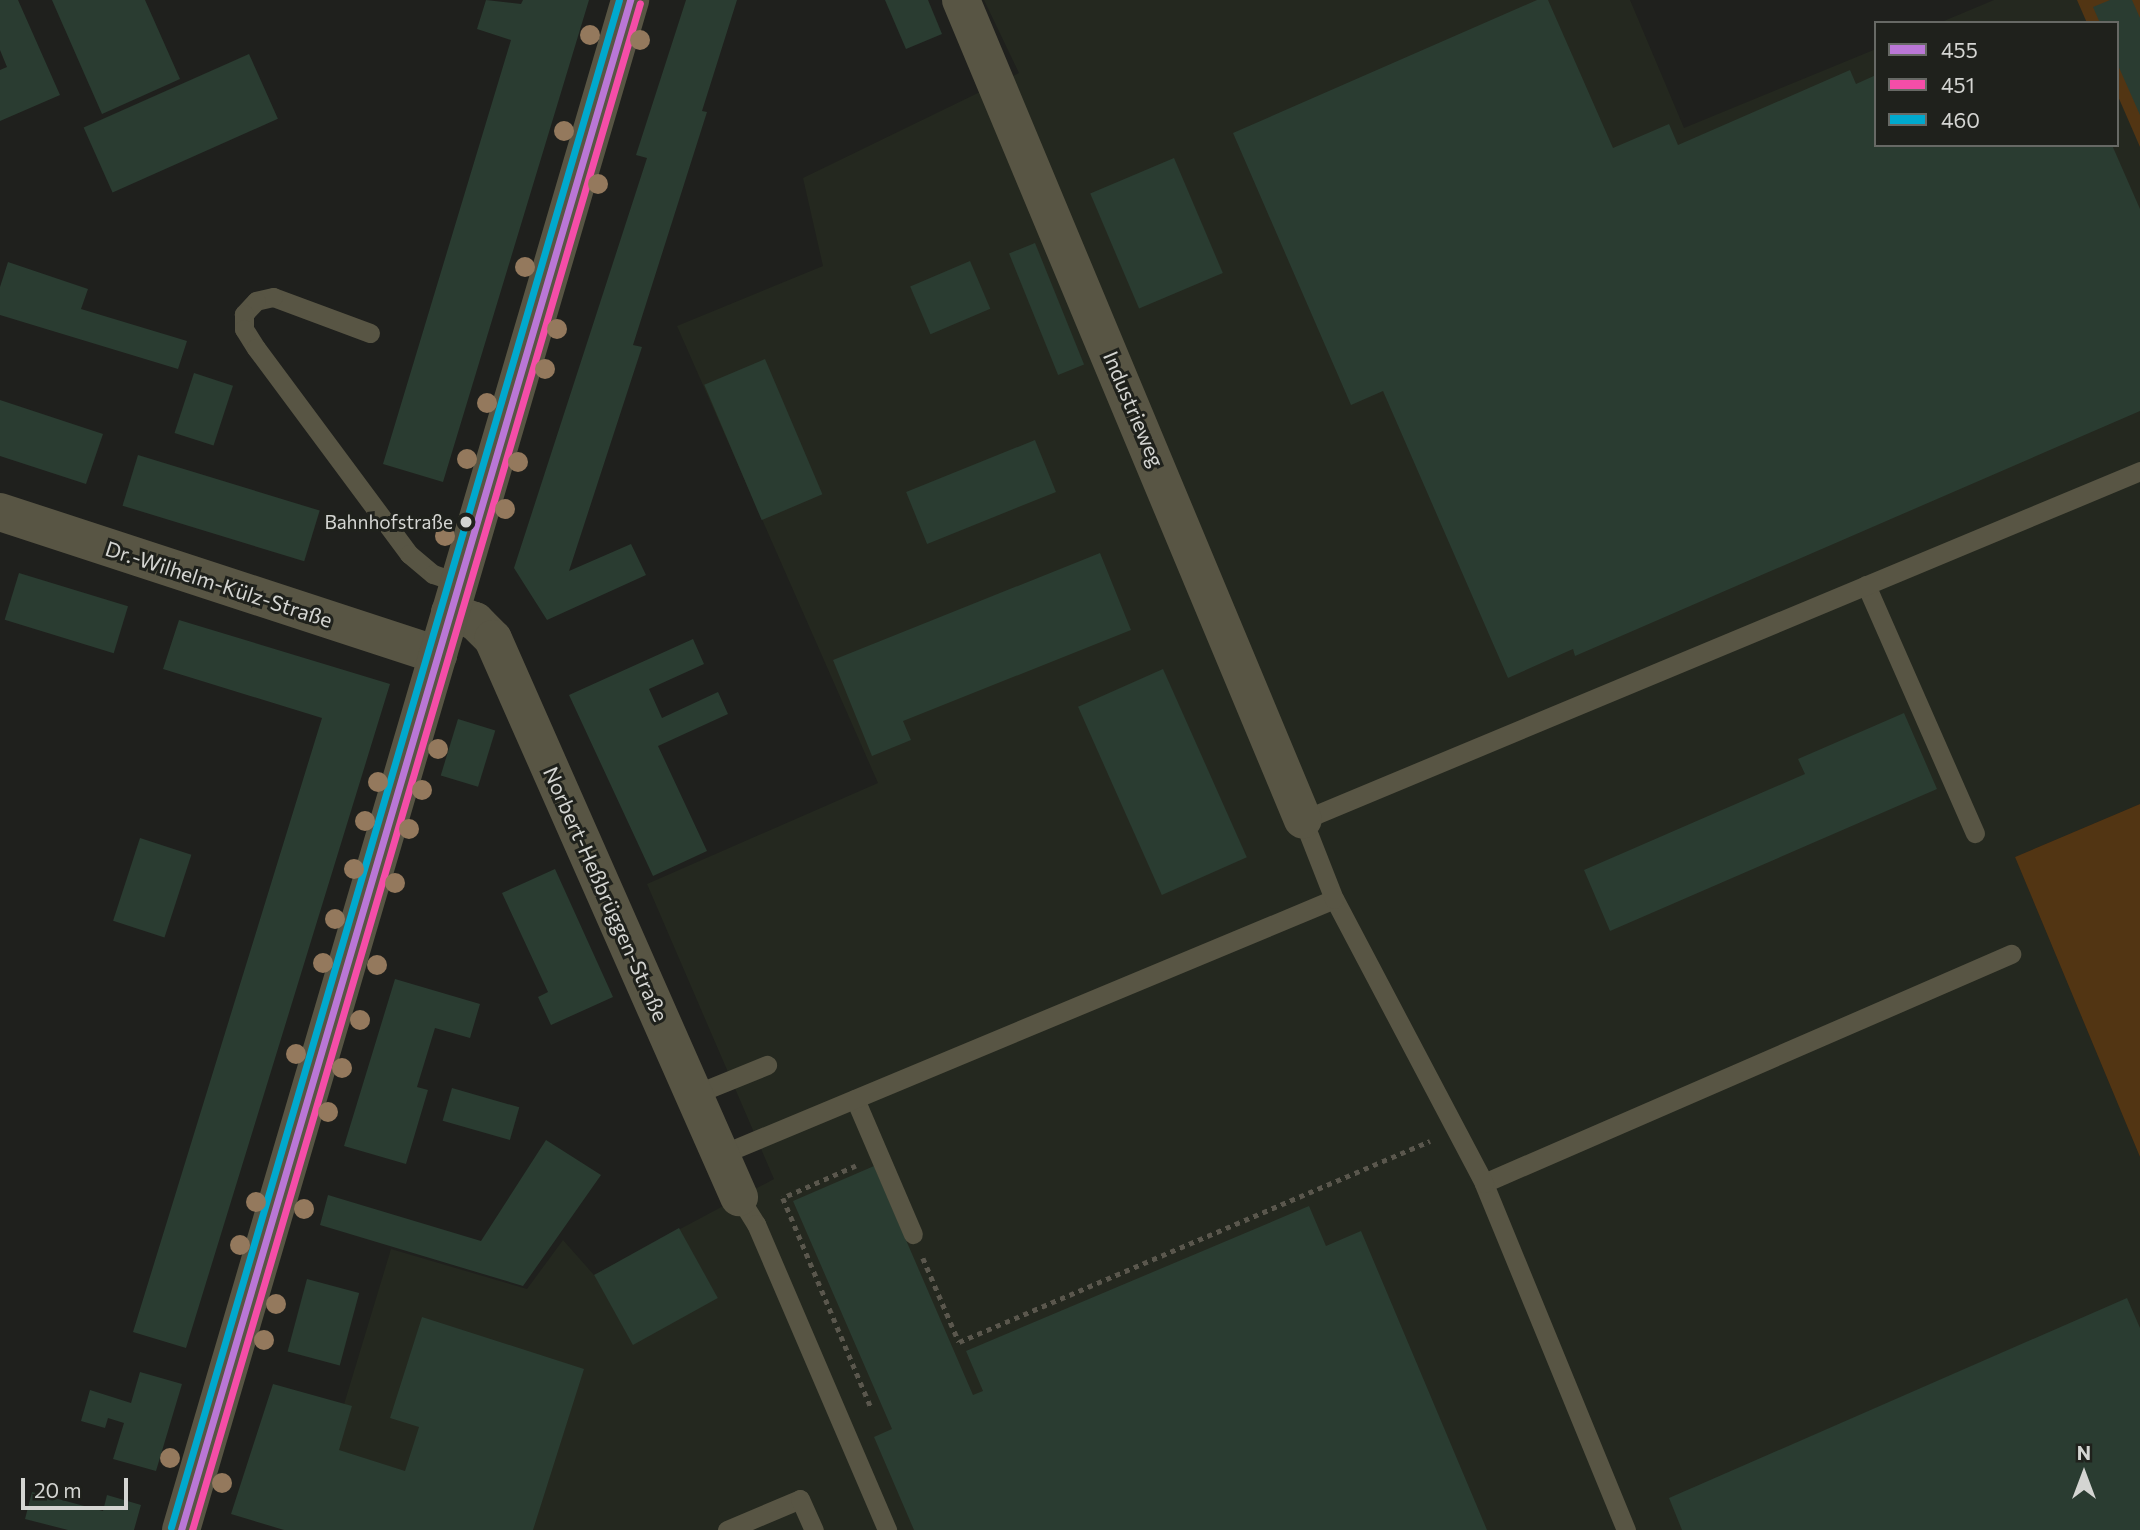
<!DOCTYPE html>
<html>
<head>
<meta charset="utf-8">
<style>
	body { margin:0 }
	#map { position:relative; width:2140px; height:1530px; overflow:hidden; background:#1f201d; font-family:Commissioner,sans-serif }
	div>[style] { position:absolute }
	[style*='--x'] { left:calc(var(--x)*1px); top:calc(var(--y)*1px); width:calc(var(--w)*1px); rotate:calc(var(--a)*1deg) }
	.built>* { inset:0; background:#24281f }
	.green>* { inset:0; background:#523513 }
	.building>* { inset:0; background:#2a3c31; transform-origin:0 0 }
	.path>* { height:4.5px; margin-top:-2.25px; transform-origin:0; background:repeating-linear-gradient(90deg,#5a574d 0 5px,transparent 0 10px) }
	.service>* { height:19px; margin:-9.5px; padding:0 9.5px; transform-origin:9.5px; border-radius:9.5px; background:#585544 }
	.minor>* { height:38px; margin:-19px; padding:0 19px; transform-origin:19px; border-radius:19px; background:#585544 }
	.bus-1>* { height:7px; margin:-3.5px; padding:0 3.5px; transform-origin:3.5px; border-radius:3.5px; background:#ba77d6 }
	.bus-2>* { height:7px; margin:-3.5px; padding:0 3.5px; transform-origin:3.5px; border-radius:3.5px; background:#f54da8 }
	.bus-3>* { height:7px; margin:-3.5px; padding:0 3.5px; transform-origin:3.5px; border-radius:3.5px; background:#00a9ce }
	.trees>* { width:20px; height:20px; margin:-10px; border-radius:50%; background:#94795d }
	.dots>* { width:19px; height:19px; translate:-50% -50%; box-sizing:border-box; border:4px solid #1f211c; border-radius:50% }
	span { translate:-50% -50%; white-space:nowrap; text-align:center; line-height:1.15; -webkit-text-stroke:6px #1f211c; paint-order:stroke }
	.bus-label { font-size:19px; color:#d4d5d2 }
	.right { translate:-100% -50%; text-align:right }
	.street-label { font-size:21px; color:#d4d5d2 }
	.legend { position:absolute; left:1874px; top:21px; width:245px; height:126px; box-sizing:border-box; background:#1f211c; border:2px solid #676965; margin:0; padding:9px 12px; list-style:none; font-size:21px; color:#d4d5d2 }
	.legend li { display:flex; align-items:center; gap:14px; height:35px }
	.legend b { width:35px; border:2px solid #676965 }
	.north { position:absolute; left:2049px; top:1439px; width:70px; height:70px; -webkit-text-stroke:5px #1f211c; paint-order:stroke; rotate:0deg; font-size:19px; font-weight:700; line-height:28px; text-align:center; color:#d4d5d2 }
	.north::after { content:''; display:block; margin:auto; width:24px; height:32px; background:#d4d5d2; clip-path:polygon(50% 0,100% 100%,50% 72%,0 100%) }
	.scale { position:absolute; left:21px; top:1478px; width:107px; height:32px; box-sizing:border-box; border:4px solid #d4d5d2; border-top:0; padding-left:9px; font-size:21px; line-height:24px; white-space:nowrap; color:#d4d5d2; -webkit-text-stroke:5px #1f211c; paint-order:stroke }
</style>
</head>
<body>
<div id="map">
	<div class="built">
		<div style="clip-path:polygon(984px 0,1630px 0,1684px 128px,1876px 49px,1876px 145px,2117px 145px,2117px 23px,1939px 23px,1994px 0,2140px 0,2140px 804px,2015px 857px,2140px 1157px,2140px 1530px,306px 1530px,391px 1249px,527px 1289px,563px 1240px,594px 1275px,774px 1179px,647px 884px,878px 783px,677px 326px,823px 266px,803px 178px,1019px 73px)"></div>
	</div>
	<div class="green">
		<div style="clip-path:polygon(2077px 0,2140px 0,2140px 147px,2117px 94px,2117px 23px,2087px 23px)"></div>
		<div style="clip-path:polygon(2140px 804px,2140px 1157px,2015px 857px)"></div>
	</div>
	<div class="building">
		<div style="clip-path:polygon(0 0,18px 0,60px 95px,0 121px,0 70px,7px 67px,0 50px)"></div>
		<div style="clip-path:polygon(52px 0,145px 0,180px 79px,102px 114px)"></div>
		<div style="clip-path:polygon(486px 0,521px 4px,523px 0,589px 0,443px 482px,383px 464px,511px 40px,477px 29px)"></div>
		<div style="clip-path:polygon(686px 0,737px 0,702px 111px,707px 112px,633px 345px,642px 347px,569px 571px,631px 544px,646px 575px,547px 620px,514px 568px,647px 158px,636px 155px)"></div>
		<div style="clip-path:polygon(885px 0,928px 0,942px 34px,906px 49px)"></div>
		<div style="clip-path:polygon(1537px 0,1548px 0,1613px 148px,1669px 124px,1678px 145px,1850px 70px,1856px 84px,1876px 75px,1876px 145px,2112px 145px,2140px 209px,2140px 411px,1575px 656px,1573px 649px,1508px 678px,1383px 391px,1351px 405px,1233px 133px)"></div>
		<div style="clip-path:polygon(2110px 0,2132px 0,2140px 18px,2140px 115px,2117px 63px,2117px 23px,2100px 23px,2093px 7px)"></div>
		<div style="left:249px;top:54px;width:71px;height:181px;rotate:66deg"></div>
		<div style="left:1174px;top:158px;width:125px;height:91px;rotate:67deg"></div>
		<div style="left:1035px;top:243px;width:131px;height:28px;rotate:68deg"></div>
		<div style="left:970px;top:261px;width:52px;height:65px;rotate:67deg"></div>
		<div style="clip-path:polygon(8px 262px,88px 289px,81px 309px,187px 341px,178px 369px,0 315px,0 287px)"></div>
		<div style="left:765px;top:359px;width:147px;height:66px;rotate:67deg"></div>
		<div style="left:194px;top:373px;width:41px;height:63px;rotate:18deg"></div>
		<div style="clip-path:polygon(0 400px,103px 434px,86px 484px,0 456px)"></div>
		<div style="left:1035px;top:440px;width:56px;height:139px;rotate:68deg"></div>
		<div style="left:138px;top:455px;width:190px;height:53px;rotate:17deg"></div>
		<div style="clip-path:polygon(1100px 553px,1131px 630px,903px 721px,911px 740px,872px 756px,833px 660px)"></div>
		<div style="left:19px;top:573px;width:114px;height:49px;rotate:17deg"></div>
		<div style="clip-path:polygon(179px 620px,390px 684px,186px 1348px,133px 1332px,322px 718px,163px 669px)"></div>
		<div style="clip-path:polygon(693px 639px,704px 664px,649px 689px,662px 718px,718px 692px,728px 714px,658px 746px,707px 851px,653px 876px,569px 695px)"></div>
		<div style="left:1163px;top:669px;width:206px;height:93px;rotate:66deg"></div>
		<div style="clip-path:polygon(1904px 713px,1937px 789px,1610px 931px,1584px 870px,1805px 774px,1798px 759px)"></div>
		<div style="left:458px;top:719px;width:39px;height:59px;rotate:17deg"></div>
		<div style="left:140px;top:838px;width:54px;height:87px;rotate:18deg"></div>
		<div style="clip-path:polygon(555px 869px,613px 997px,551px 1025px,538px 997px,548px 992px,502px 893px)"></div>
		<div style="clip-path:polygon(395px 979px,480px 1004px,470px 1038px,435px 1028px,417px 1087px,428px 1090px,406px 1164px,344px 1146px)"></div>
		<div style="left:452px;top:1088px;width:70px;height:34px;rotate:16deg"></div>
		<div style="clip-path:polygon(546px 1140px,601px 1175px,523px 1286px,320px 1225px,328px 1195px,481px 1241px)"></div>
		<div style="clip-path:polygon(874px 1166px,973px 1395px,983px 1391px,966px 1351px,1309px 1206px,1326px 1246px,1361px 1231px,1487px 1530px,914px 1530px,874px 1437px,892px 1429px,793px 1201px)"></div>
		<div style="left:679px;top:1228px;width:80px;height:97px;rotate:61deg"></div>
		<div style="left:307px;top:1279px;width:54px;height:75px;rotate:15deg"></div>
		<div style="clip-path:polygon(2127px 1298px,2140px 1328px,2140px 1530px,1682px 1530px,1669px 1498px)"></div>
		<div style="clip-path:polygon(422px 1317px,584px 1369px,533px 1530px,284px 1530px,231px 1514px,273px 1384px,352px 1406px,339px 1450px,405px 1471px,419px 1427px,390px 1418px)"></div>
		<div style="clip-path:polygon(140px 1372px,182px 1384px,156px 1471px,113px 1459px,124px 1423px,108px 1418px,105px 1428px,81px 1421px,90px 1390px,131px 1403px)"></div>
		<div style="clip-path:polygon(32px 1492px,103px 1511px,107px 1495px,141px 1505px,134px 1530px,68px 1530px,25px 1519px)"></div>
	</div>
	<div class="path">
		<div style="--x:856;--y:1166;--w:80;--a:156.3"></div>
		<div style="--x:783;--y:1198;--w:227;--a:67.2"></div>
		<div style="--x:923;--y:1258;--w:91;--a:66.8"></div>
		<div style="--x:959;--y:1342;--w:512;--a:-23.11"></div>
	</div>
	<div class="service">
		<div style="--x:370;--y:333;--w:103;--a:-159.6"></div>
		<div style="--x:273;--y:297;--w:17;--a:167"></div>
		<div style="--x:256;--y:301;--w:18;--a:133"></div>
		<div style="--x:244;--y:314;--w:15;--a:90"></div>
		<div style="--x:244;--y:329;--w:22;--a:58"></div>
		<div style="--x:256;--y:348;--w:257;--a:53.4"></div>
		<div style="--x:409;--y:554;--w:31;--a:40"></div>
		<div style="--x:433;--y:574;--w:28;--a:19"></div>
		<div style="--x:1866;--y:585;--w:271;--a:66.3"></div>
		<div style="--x:693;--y:1095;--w:80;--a:-22.1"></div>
		<div style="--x:855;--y:1099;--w:147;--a:66.8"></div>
		<div style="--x:720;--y:1155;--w:665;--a:-22.63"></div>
		<div style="--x:1484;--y:1183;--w:575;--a:-23.49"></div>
		<div style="--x:739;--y:1197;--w:32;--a:58"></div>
		<div style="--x:756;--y:1224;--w:333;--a:66.8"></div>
		<div style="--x:727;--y:1530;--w:79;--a:-23"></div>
		<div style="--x:800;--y:1499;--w:34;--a:66"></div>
		<div style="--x:1626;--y:1530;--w:375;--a:-112.3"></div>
		<div style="--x:1484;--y:1183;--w:321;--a:-117.8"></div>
		<div style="--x:1334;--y:899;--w:85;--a:-111.4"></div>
		<div style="--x:1303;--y:820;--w:907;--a:-22.63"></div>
	</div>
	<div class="minor">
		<div style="--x:961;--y:0;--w:888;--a:67.36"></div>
		<div style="--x:0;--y:512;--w:461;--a:18.1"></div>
		<div style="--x:450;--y:612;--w:27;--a:20"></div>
		<div style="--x:475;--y:621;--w:25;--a:45"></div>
		<div style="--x:493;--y:639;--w:610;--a:66.21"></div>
		<div style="--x:181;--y:1530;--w:1595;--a:-73.64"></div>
	</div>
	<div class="bus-1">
		<div style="--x:181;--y:1530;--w:1595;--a:-73.64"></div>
	</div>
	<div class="bus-2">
		<div style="--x:192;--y:1530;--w:1591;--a:-73.65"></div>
	</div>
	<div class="bus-3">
		<div style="--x:171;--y:1527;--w:1591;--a:-73.65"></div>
	</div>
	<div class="trees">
		<div style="left:590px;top:35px"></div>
		<div style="left:640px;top:40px"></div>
		<div style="left:564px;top:131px"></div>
		<div style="left:598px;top:184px"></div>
		<div style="left:525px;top:267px"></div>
		<div style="left:557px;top:329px"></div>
		<div style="left:545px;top:369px"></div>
		<div style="left:487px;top:403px"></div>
		<div style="left:467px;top:459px"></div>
		<div style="left:518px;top:462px"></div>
		<div style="left:505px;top:509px"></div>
		<div style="left:445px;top:536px"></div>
		<div style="left:438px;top:749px"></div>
		<div style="left:378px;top:782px"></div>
		<div style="left:422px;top:790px"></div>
		<div style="left:365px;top:821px"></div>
		<div style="left:409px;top:829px"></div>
		<div style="left:354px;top:869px"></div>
		<div style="left:395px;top:883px"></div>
		<div style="left:335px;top:919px"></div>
		<div style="left:323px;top:963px"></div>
		<div style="left:377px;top:965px"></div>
		<div style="left:360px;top:1020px"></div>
		<div style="left:296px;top:1054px"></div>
		<div style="left:342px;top:1068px"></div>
		<div style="left:328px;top:1112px"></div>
		<div style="left:256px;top:1202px"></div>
		<div style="left:304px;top:1209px"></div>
		<div style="left:240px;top:1245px"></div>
		<div style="left:276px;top:1304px"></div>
		<div style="left:264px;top:1340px"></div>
		<div style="left:170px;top:1458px"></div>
		<div style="left:222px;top:1483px"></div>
	</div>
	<div class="dots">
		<div style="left:466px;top:522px;background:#d4d5d2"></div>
	</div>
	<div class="bus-label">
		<span class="right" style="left:453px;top:522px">Bahnhofstraße</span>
	</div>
	<div class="street-label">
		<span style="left:1134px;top:409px;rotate:67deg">Industrieweg</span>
		<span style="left:219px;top:584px;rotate:18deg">Dr.-Wilhelm-Külz-Straße</span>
		<span style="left:606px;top:894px;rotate:66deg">Norbert-Heßbrüggen-Straße</span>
	</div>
	<ul class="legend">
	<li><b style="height:9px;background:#ba77d6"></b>455</li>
	<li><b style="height:9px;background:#f54da8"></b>451</li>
	<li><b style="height:9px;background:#00a9ce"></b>460</li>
	</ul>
	<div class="north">N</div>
	<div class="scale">20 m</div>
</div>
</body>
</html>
